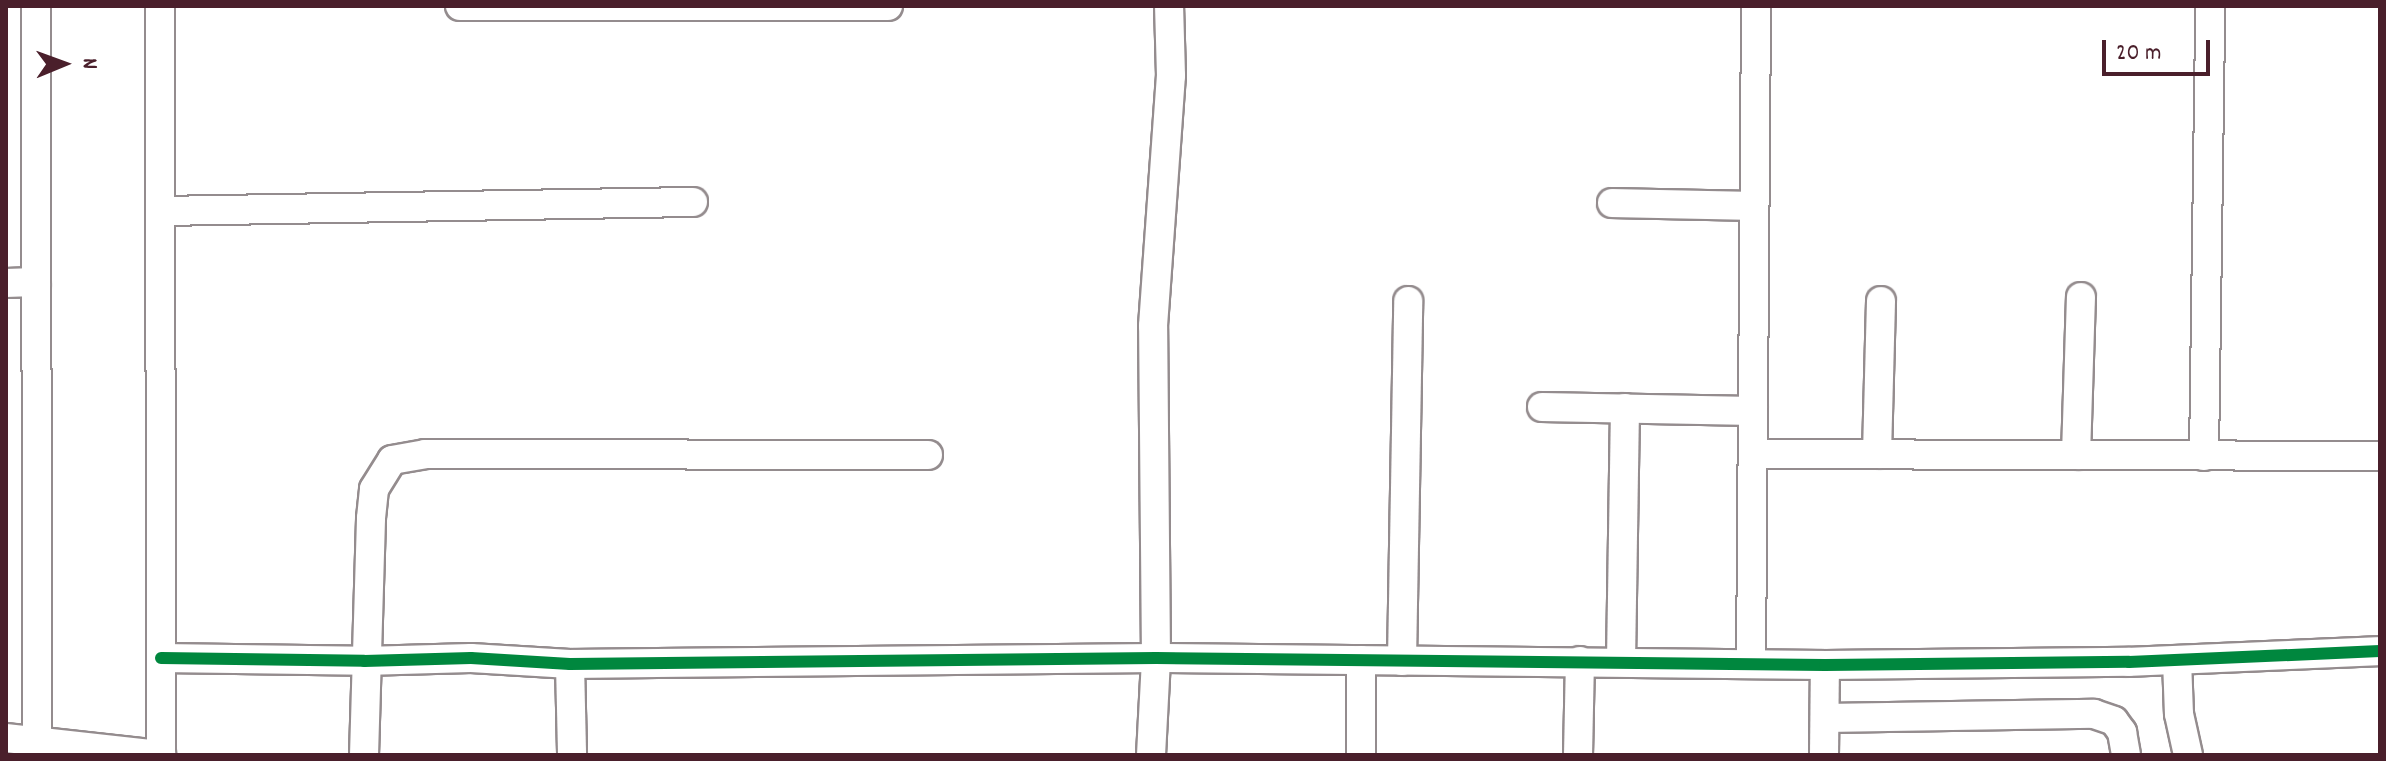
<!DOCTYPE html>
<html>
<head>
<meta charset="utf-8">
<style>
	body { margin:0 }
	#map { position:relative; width:2386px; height:761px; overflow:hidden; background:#fff; font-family:Dekko,sans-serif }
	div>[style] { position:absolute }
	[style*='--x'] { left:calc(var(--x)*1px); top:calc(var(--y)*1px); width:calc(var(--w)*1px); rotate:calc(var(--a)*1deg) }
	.roads { filter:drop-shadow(2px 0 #948c8e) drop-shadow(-2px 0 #948c8e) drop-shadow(0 2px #948c8e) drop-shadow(0 -2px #948c8e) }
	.street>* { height:28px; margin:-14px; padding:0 14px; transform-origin:14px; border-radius:14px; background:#fff }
	.cycleway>* { height:12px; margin:-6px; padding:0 6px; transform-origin:6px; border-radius:6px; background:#00873e }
	span { translate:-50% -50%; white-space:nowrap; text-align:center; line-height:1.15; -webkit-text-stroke:8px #fff; paint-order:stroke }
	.frame { position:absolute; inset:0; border:8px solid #4a1f2b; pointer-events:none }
	.north { position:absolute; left:24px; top:24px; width:80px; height:80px; -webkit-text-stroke:6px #fff; paint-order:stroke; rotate:89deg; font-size:22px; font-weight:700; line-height:32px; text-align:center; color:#4a1f2b }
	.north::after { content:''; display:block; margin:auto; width:28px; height:36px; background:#4a1f2b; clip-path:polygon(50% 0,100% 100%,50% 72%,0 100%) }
	.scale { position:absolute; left:2102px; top:40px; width:108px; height:36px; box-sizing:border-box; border:4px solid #4a1f2b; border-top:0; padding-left:10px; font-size:24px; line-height:28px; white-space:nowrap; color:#4a1f2b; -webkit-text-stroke:6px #fff; paint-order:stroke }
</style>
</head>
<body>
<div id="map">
	<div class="roads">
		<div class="street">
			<div style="--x:36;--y:6;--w:735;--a:89.92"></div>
			<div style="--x:160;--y:6;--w:747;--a:89.92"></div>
			<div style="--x:460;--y:6;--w:428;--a:0"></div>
			<div style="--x:1612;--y:203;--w:142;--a:1.2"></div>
			<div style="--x:160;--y:211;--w:533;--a:-0.97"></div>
			<div style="--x:6;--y:283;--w:30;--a:-2"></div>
			<div style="--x:1542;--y:407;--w:211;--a:1.1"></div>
			<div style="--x:1753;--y:454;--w:627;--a:0.18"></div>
			<div style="--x:1877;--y:454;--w:153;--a:-88.5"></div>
			<div style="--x:2076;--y:455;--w:158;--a:-88.2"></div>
			<div style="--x:2204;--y:456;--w:450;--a:-89.2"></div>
			<div style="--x:161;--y:658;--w:203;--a:0.8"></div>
			<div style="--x:364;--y:661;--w:107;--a:-1.6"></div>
			<div style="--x:471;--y:658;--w:99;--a:3.5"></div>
			<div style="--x:570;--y:664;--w:586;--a:-0.59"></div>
			<div style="--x:1156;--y:658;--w:669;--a:0.6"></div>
			<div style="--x:1825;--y:665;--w:304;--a:-0.6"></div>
			<div style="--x:2129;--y:662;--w:251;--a:-2.5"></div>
			<div style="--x:2177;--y:660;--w:54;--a:87.9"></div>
			<div style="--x:2179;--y:714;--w:42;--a:77.6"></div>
			<div style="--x:1402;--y:661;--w:360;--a:-89"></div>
			<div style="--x:1621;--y:662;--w:254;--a:-89.1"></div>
			<div style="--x:1751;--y:663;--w:657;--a:-89.56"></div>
			<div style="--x:570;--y:664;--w:91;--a:88.7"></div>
			<div style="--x:1825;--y:718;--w:269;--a:-0.9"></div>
			<div style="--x:2094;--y:714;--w:21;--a:19"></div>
			<div style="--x:2114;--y:721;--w:14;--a:54"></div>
			<div style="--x:2122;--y:732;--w:23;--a:80"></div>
			<div style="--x:6;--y:738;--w:156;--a:6.3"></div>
			<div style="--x:364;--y:755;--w:237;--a:-88.3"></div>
			<div style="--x:371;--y:518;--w:29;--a:-84"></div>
			<div style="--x:374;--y:489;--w:34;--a:-58"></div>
			<div style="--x:392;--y:460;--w:34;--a:-10"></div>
			<div style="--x:425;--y:454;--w:503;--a:0.11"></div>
			<div style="--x:1151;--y:755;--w:97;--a:-87"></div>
			<div style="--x:1156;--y:658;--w:332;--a:-90.5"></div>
			<div style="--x:1153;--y:326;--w:251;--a:-85.9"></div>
			<div style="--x:1171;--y:76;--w:70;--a:-91.6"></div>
			<div style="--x:1361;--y:755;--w:95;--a:-90"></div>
			<div style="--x:1578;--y:755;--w:94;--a:-88.8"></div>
			<div style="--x:1824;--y:755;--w:90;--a:-89.4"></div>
		</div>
	</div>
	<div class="cycleway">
		<div style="--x:161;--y:658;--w:203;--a:0.8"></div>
		<div style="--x:364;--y:661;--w:107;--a:-1.6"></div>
		<div style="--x:471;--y:658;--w:99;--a:3.5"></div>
		<div style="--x:570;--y:664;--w:586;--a:-0.59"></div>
		<div style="--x:1156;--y:658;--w:669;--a:0.6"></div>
		<div style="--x:1825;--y:665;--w:304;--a:-0.6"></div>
		<div style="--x:2129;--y:662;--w:251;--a:-2.5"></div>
	</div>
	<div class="frame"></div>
	<div class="north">N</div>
	<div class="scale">20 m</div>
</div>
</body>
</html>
